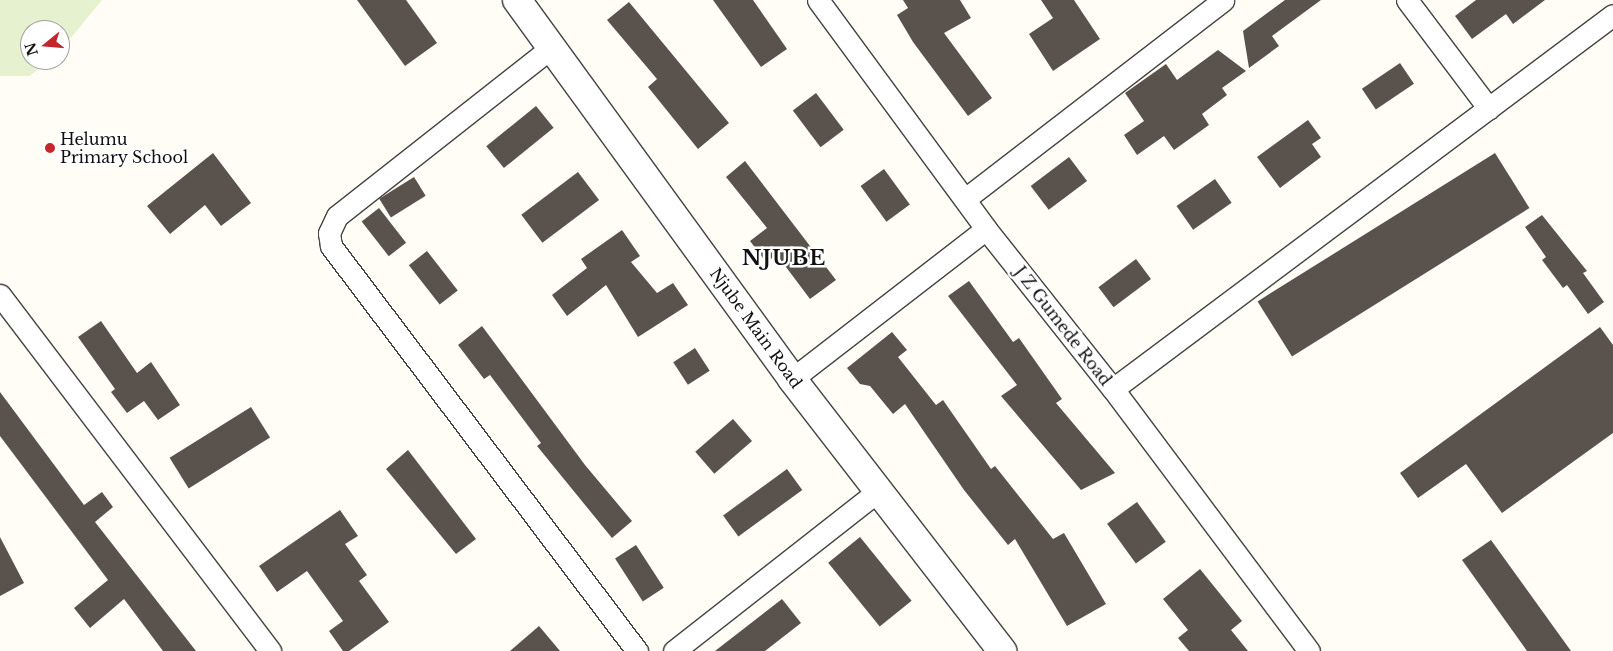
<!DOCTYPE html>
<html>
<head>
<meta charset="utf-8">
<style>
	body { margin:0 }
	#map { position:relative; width:1613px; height:651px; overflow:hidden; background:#fffdf5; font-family:"Libre Baskerville",serif }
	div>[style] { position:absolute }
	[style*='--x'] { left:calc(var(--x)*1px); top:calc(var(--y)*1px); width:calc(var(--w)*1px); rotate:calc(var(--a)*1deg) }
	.pitch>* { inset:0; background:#e6f2cf }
	.building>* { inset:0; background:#5a524d; transform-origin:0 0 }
	.roads { filter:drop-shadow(1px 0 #444) drop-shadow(-1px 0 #444) drop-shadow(0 1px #444) drop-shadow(0 -1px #444) }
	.minor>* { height:21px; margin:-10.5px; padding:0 10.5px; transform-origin:10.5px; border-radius:10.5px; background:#fff }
	.tertiary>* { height:28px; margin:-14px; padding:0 14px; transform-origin:14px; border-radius:14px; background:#fff }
	.dots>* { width:14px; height:14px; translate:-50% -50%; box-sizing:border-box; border:2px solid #fff; border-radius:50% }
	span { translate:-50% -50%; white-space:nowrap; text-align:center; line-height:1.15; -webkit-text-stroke:5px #fff; paint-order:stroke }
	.poi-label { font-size:16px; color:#111 }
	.left { translate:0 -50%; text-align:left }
	.street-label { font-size:16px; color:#111 }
	.district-label { font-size:21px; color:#111; font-weight:700; letter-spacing:1px }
	.north { position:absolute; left:20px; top:20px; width:50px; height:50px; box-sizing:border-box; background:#fff; border:1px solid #a0a0a0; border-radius:50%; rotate:253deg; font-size:14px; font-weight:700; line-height:20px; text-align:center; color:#111 }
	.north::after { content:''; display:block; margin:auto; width:18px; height:22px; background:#c4262e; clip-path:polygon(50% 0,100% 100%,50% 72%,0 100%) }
</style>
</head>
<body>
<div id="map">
	<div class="pitch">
		<div style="clip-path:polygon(0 0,102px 0,60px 51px,60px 30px,30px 30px,30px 60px,49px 60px,30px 76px,0 76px)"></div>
	</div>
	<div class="building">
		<div style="clip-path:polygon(357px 0,406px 0,437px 43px,405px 66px)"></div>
		<div style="clip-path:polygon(713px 0,753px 0,787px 49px,761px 67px)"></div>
		<div style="clip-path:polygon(903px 0,960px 0,971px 18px,944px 33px,992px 98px,968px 116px,913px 42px,897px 15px,908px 8px)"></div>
		<div style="clip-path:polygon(1041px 0,1074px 0,1100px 39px,1053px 71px,1029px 34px,1053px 18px)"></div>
		<div style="clip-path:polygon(1285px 0,1321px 0,1272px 36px,1279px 46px,1249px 68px,1243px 31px)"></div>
		<div style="clip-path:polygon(1476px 0,1545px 0,1513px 24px,1506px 14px,1472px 39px,1455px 16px)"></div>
		<div style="clip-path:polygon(629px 2px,729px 123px,698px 149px,648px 87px,657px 79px,607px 20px)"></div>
		<div style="clip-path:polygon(1218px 50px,1246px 71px,1222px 88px,1227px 95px,1202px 114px,1209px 125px,1174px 150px,1164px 136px,1137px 155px,1124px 135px,1144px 121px,1125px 93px,1166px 64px,1177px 80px)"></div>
		<div style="left:1400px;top:63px;width:25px;height:46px;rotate:56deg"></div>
		<div style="left:816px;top:93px;width:46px;height:29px;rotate:53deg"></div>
		<div style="left:536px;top:106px;width:28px;height:64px;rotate:51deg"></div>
		<div style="clip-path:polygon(1308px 120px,1321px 138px,1312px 144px,1321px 157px,1280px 188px,1257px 157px)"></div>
		<div style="clip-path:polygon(213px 153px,251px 203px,221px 226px,205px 205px,170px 234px,147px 206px)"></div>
		<div style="left:1495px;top:153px;width:65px;height:280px;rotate:58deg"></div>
		<div style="left:1069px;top:157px;width:30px;height:48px;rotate:53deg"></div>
		<div style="clip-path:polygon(745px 161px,836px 280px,810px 299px,777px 255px,766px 262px,750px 241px,767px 228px,726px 177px)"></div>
		<div style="left:884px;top:169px;width:44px;height:29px;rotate:54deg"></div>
		<div style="left:578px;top:172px;width:35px;height:71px;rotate:53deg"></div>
		<div style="left:414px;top:177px;width:22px;height:41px;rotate:58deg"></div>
		<div style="left:1215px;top:179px;width:29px;height:47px;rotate:55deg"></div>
		<div style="left:379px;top:208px;width:44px;height:22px;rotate:52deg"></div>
		<div style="clip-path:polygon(1542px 215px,1587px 271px,1583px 273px,1604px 302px,1588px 314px,1567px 285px,1563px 288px,1542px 260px,1546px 257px,1525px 227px)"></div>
		<div style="clip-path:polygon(622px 230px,640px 256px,631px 262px,657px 293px,673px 283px,688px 305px,638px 337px,606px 285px,567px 316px,552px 295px,587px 268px,581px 259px)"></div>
		<div style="left:427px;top:251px;width:50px;height:23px;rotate:52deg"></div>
		<div style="left:1136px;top:259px;width:25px;height:47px;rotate:53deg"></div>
		<div style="clip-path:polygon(969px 281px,1013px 342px,1019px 338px,1062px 399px,1056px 403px,1115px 473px,1081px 490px,1001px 396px,1017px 385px,948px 296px)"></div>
		<div style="clip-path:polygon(101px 321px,137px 373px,151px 362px,180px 405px,158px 420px,144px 401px,127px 413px,111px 392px,115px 389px,78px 337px)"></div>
		<div style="clip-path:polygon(482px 326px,585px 465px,632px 521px,612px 538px,537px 446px,541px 443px,490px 375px,484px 379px,458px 345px)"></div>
		<div style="clip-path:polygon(1600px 327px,1613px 345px,1613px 433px,1502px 513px,1466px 464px,1418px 498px,1400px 473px)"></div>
		<div style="clip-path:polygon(892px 332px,907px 350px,898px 357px,936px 405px,943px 400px,991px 469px,995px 466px,1053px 539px,1064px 533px,1106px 604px,1067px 626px,1015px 539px,1008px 545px,964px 490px,905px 404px,893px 414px,870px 386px,860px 384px,847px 368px)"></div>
		<div style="left:695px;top:348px;width:27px;height:26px;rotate:57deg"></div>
		<div style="clip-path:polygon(0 392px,84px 505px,102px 492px,113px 507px,95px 522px,196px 651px,163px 651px,124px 599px,90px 628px,74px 608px,108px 580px,0 436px)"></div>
		<div style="left:251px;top:407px;width:36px;height:96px;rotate:58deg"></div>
		<div style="left:733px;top:419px;width:29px;height:50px;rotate:49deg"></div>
		<div style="clip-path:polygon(408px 450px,476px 539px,456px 554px,386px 469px)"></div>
		<div style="left:787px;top:469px;width:26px;height:79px;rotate:54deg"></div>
		<div style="left:1137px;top:502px;width:49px;height:37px;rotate:54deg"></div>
		<div style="clip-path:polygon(340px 510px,358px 536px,345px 544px,367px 575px,359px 581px,389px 622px,349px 651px,343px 651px,329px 631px,343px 621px,307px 571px,277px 592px,259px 566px)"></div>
		<div style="clip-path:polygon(0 537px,24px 583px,0 596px)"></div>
		<div style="left:860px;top:537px;width:82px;height:41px;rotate:51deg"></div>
		<div style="clip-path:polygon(1491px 540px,1571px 651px,1527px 651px,1462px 560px)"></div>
		<div style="left:636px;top:545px;width:51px;height:25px;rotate:57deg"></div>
		<div style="clip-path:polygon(1200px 569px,1242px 621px,1231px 630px,1248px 651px,1189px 651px,1178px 638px,1188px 630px,1163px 599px)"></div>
		<div style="clip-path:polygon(782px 599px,801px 623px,765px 651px,715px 651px)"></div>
		<div style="clip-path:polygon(539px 626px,560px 651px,510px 651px)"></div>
	</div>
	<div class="roads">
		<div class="minor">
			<div style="--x:818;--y:0;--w:284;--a:53.7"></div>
			<div style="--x:986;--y:229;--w:204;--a:51.6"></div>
			<div style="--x:1113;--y:389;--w:327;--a:53.2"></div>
			<div style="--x:1407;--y:0;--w:136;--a:53"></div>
			<div style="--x:552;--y:47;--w:273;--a:141.8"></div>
			<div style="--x:337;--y:216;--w:19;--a:115"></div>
			<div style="--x:329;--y:233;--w:13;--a:81"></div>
			<div style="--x:331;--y:246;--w:508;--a:52.93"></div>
			<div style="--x:965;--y:199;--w:326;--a:-37.6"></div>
			<div style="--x:0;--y:295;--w:447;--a:52.8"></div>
			<div style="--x:792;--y:379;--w:245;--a:-37.7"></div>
			<div style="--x:1113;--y:389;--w:624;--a:-36.8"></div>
			<div style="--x:674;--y:651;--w:261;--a:-38.1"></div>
		</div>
		<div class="tertiary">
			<div style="--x:517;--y:0;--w:468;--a:54"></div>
			<div style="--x:792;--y:379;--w:344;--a:52.3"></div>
		</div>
	</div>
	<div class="dots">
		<div style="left:50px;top:148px;background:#c4262e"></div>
	</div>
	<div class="poi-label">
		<span class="left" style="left:60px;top:148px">Helumu<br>Primary School</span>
	</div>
	<div class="street-label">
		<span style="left:1063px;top:326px;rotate:52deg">J Z Gumede Road</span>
		<span style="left:756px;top:328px;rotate:54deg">Njube Main Road</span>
	</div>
	<div class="district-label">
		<span style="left:784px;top:258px">NJUBE</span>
	</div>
	<div class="north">N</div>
</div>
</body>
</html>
